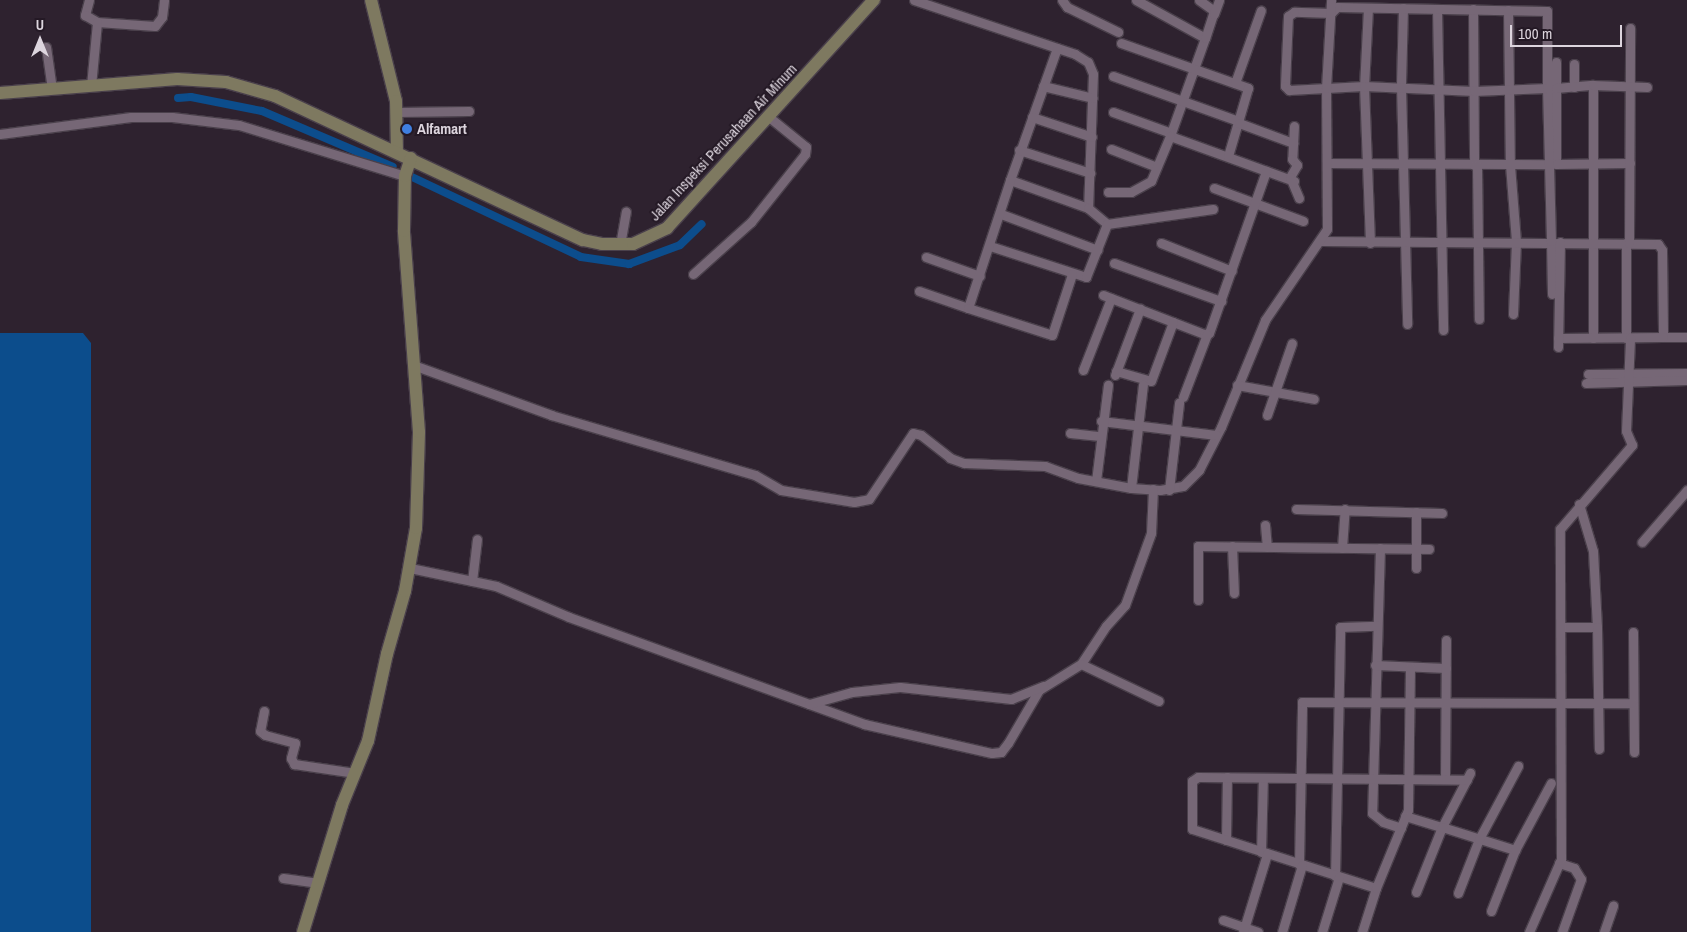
<!DOCTYPE html>
<html>
<head>
<meta charset="utf-8">
<style>
	body { margin:0 }
	#map { position:relative; width:1687px; height:932px; overflow:hidden; background:#2e222f; font-family:"Archivo Narrow",sans-serif }
	div>[style] { position:absolute }
	[style*='--x'] { left:calc(var(--x)*1px); top:calc(var(--y)*1px); width:calc(var(--w)*1px); rotate:calc(var(--a)*1deg) }
	.water>* { inset:0; background:#0c4d8c }
	.canal>* { height:8px; margin:-4px; padding:0 4px; transform-origin:4px; border-radius:4px; background:#0c4d8c }
	.roads { filter:drop-shadow(1px 0 #4a404b) drop-shadow(-1px 0 #4a404b) drop-shadow(0 1px #4a404b) drop-shadow(0 -1px #4a404b) }
	.street>* { height:9px; margin:-4.5px; padding:0 4.5px; transform-origin:4.5px; border-radius:4.5px; background:#766776 }
	.secondary>* { height:12px; margin:-6px; padding:0 6px; transform-origin:6px; border-radius:6px; background:#7e7960 }
	.dots>* { width:14px; height:14px; translate:-50% -50%; box-sizing:border-box; border:2px solid #241925; border-radius:50% }
	span { translate:-50% -50%; white-space:nowrap; text-align:center; line-height:1.15; -webkit-text-stroke:4px #241925; paint-order:stroke }
	.poi-label { font-size:15px; color:#ddd5de; font-weight:700 }
	.left { translate:0 -50%; text-align:left }
	.street-label { font-size:15px; color:#ddd5de }
	.north { position:absolute; left:15px; top:15px; width:50px; height:50px; -webkit-text-stroke:4px #241925; paint-order:stroke; rotate:0deg; font-size:14px; font-weight:700; line-height:20px; text-align:center; color:#ddd5de }
	.north::after { content:''; display:block; margin:auto; width:18px; height:22px; background:#ddd5de; clip-path:polygon(50% 0,100% 100%,50% 72%,0 100%) }
	.scale { position:absolute; left:1510px; top:25px; width:112px; height:22px; box-sizing:border-box; border:2px solid #ddd5de; border-top:0; padding-left:6px; font-size:15px; line-height:18px; white-space:nowrap; color:#ddd5de; -webkit-text-stroke:4px #241925; paint-order:stroke }
</style>
</head>
<body>
<div id="map">
	<div class="water">
		<div style="clip-path:polygon(0 333px,83px 333px,91px 343px,91px 932px,0 932px)"></div>
	</div>
	<div class="canal">
		<div style="--x:178;--y:98;--w:13;--a:-4"></div>
		<div style="--x:191;--y:97;--w:72;--a:11.2"></div>
		<div style="--x:262;--y:111;--w:142;--a:23.1"></div>
		<div style="--x:412;--y:177;--w:187;--a:25.3"></div>
		<div style="--x:581;--y:257;--w:49;--a:8.3"></div>
		<div style="--x:629;--y:264;--w:54;--a:-20.4"></div>
		<div style="--x:680;--y:245;--w:30;--a:-44"></div>
	</div>
	<div class="roads">
		<div class="street">
			<div style="--x:89;--y:0;--w:16;--a:105"></div>
			<div style="--x:85;--y:15;--w:14;--a:30"></div>
			<div style="--x:97;--y:22;--w:58;--a:3.9"></div>
			<div style="--x:155;--y:26;--w:11;--a:-52"></div>
			<div style="--x:162;--y:17;--w:17;--a:-83"></div>
			<div style="--x:914;--y:0;--w:170;--a:18.5"></div>
			<div style="--x:1075;--y:54;--w:15;--a:32"></div>
			<div style="--x:1088;--y:62;--w:13;--a:67"></div>
			<div style="--x:1093;--y:74;--w:134;--a:92.1"></div>
			<div style="--x:1062;--y:0;--w:9;--a:54"></div>
			<div style="--x:1067;--y:7;--w:57;--a:26.1"></div>
			<div style="--x:1136;--y:0;--w:79;--a:28.8"></div>
			<div style="--x:1205;--y:38;--w:104;--a:109.7"></div>
			<div style="--x:1170;--y:136;--w:132;--a:19.9"></div>
			<div style="--x:1199;--y:0;--w:19;--a:36"></div>
			<div style="--x:1214;--y:11;--w:28;--a:108"></div>
			<div style="--x:1368;--y:8;--w:78;--a:92.9"></div>
			<div style="--x:1364;--y:86;--w:157;--a:87.8"></div>
			<div style="--x:1403;--y:8;--w:79;--a:91.5"></div>
			<div style="--x:1401;--y:87;--w:237;--a:88.5"></div>
			<div style="--x:1437;--y:9;--w:321;--a:88.9"></div>
			<div style="--x:1473;--y:9;--w:156;--a:89.6"></div>
			<div style="--x:1508;--y:10;--w:155;--a:89.3"></div>
			<div style="--x:1510;--y:165;--w:77;--a:85.5"></div>
			<div style="--x:1516;--y:242;--w:72;--a:92.4"></div>
			<div style="--x:1214;--y:14;--w:15;--a:-70"></div>
			<div style="--x:1121;--y:43;--w:135;--a:19.5"></div>
			<div style="--x:1248;--y:88;--w:71;--a:106.4"></div>
			<div style="--x:46;--y:47;--w:42;--a:81.9"></div>
			<div style="--x:1057;--y:48;--w:140;--a:109.6"></div>
			<div style="--x:1010;--y:180;--w:83;--a:19.7"></div>
			<div style="--x:1088;--y:208;--w:25;--a:40"></div>
			<div style="--x:1107;--y:224;--w:107;--a:-8.1"></div>
			<div style="--x:1556;--y:62;--w:102;--a:90"></div>
			<div style="--x:1556;--y:164;--w:74;--a:-0.8"></div>
			<div style="--x:1574;--y:64;--w:23;--a:90"></div>
			<div style="--x:1113;--y:76;--w:134;--a:19.7"></div>
			<div style="--x:1235;--y:83;--w:77;--a:-70.4"></div>
			<div style="--x:1593;--y:85;--w:253;--a:90"></div>
			<div style="--x:91;--y:86;--w:64;--a:-84.6"></div>
			<div style="--x:1043;--y:86;--w:51;--a:13.5"></div>
			<div style="--x:397;--y:112;--w:72;--a:-0.8"></div>
			<div style="--x:1113;--y:112;--w:62;--a:19.9"></div>
			<div style="--x:1032;--y:117;--w:63;--a:18.4"></div>
			<div style="--x:1239;--y:123;--w:58;--a:20.3"></div>
			<div style="--x:1294;--y:126;--w:33;--a:93"></div>
			<div style="--x:1292;--y:159;--w:8;--a:50"></div>
			<div style="--x:1297;--y:165;--w:14;--a:120"></div>
			<div style="--x:1290;--y:177;--w:23;--a:67"></div>
			<div style="--x:0;--y:134;--w:132;--a:-7.4"></div>
			<div style="--x:131;--y:117;--w:41;--a:0"></div>
			<div style="--x:172;--y:117;--w:67;--a:6.8"></div>
			<div style="--x:239;--y:125;--w:174;--a:17.1"></div>
			<div style="--x:1111;--y:149;--w:49;--a:21.4"></div>
			<div style="--x:1019;--y:150;--w:75;--a:17.9"></div>
			<div style="--x:1327;--y:163;--w:222;--a:0.3"></div>
			<div style="--x:1477;--y:165;--w:154;--a:89.3"></div>
			<div style="--x:1214;--y:188;--w:95;--a:20.3"></div>
			<div style="--x:1108;--y:192;--w:23;--a:0"></div>
			<div style="--x:1131;--y:192;--w:23;--a:-29"></div>
			<div style="--x:1151;--y:181;--w:49;--a:-67.1"></div>
			<div style="--x:1001;--y:214;--w:103;--a:20.4"></div>
			<div style="--x:1321;--y:241;--w:337;--a:0.5"></div>
			<div style="--x:1658;--y:244;--w:7;--a:56"></div>
			<div style="--x:1662;--y:250;--w:87;--a:89.3"></div>
			<div style="--x:1663;--y:337;--w:24;--a:0"></div>
			<div style="--x:1161;--y:243;--w:76;--a:21.5"></div>
			<div style="--x:1626;--y:243;--w:95;--a:90"></div>
			<div style="--x:1629;--y:243;--w:215;--a:-89.7"></div>
			<div style="--x:620;--y:245;--w:34;--a:-80"></div>
			<div style="--x:990;--y:246;--w:101;--a:17.9"></div>
			<div style="--x:1086;--y:277;--w:57;--a:-68.4"></div>
			<div style="--x:926;--y:257;--w:57;--a:19.4"></div>
			<div style="--x:1114;--y:263;--w:114;--a:19.6"></div>
			<div style="--x:693;--y:274;--w:78;--a:-41.9"></div>
			<div style="--x:751;--y:222;--w:87;--a:-51.5"></div>
			<div style="--x:805;--y:154;--w:7;--a:-82"></div>
			<div style="--x:806;--y:147;--w:46;--a:-141.1"></div>
			<div style="--x:919;--y:291;--w:52;--a:19.1"></div>
			<div style="--x:968;--y:308;--w:135;--a:-71.8"></div>
			<div style="--x:1552;--y:294;--w:53;--a:-91.1"></div>
			<div style="--x:1551;--y:241;--w:153;--a:-91.5"></div>
			<div style="--x:1547;--y:88;--w:77;--a:-90"></div>
			<div style="--x:1547;--y:11;--w:210;--a:-178.9"></div>
			<div style="--x:1337;--y:7;--w:8;--a:135"></div>
			<div style="--x:1331;--y:13;--w:37;--a:-178"></div>
			<div style="--x:1294;--y:12;--w:7;--a:146"></div>
			<div style="--x:1288;--y:16;--w:70;--a:92.5"></div>
			<div style="--x:1285;--y:86;--w:6;--a:45"></div>
			<div style="--x:1289;--y:90;--w:75;--a:-3.1"></div>
			<div style="--x:1364;--y:86;--w:110;--a:2.6"></div>
			<div style="--x:1474;--y:91;--w:73;--a:-2.4"></div>
			<div style="--x:1547;--y:88;--w:9;--a:0"></div>
			<div style="--x:1556;--y:88;--w:37;--a:-5"></div>
			<div style="--x:1593;--y:85;--w:54;--a:2.1"></div>
			<div style="--x:1103;--y:295;--w:108;--a:21.1"></div>
			<div style="--x:1204;--y:334;--w:5;--a:-11"></div>
			<div style="--x:1209;--y:333;--w:172;--a:-70.6"></div>
			<div style="--x:968;--y:308;--w:88;--a:17.8"></div>
			<div style="--x:1052;--y:335;--w:64;--a:-71.8"></div>
			<div style="--x:1558;--y:338;--w:105;--a:-0.5"></div>
			<div style="--x:1558;--y:347;--w:105;--a:-88.9"></div>
			<div style="--x:416;--y:366;--w:144;--a:19.9"></div>
			<div style="--x:551;--y:415;--w:213;--a:16.4"></div>
			<div style="--x:755;--y:475;--w:30;--a:30"></div>
			<div style="--x:781;--y:490;--w:74;--a:9.3"></div>
			<div style="--x:854;--y:502;--w:15;--a:-11"></div>
			<div style="--x:869;--y:499;--w:79;--a:-56.3"></div>
			<div style="--x:913;--y:433;--w:8;--a:14"></div>
			<div style="--x:921;--y:435;--w:37;--a:38"></div>
			<div style="--x:950;--y:458;--w:15;--a:20"></div>
			<div style="--x:964;--y:463;--w:81;--a:2.1"></div>
			<div style="--x:1045;--y:466;--w:35;--a:20"></div>
			<div style="--x:1078;--y:478;--w:54;--a:10.7"></div>
			<div style="--x:1131;--y:488;--w:29;--a:4"></div>
			<div style="--x:1160;--y:490;--w:23;--a:-10"></div>
			<div style="--x:1183;--y:486;--w:23;--a:-45"></div>
			<div style="--x:1199;--y:470;--w:48;--a:-62.9"></div>
			<div style="--x:1221;--y:427;--w:116;--a:-67.6"></div>
			<div style="--x:1265;--y:320;--w:110;--a:-55.7"></div>
			<div style="--x:1327;--y:229;--w:141;--a:-90.4"></div>
			<div style="--x:1326;--y:88;--w:88;--a:-86.7"></div>
			<div style="--x:1083;--y:370;--w:77;--a:-68.7"></div>
			<div style="--x:1116;--y:371;--w:36;--a:16"></div>
			<div style="--x:1151;--y:381;--w:63;--a:-69.6"></div>
			<div style="--x:1588;--y:374;--w:99;--a:-0.6"></div>
			<div style="--x:1115;--y:375;--w:71;--a:-69.3"></div>
			<div style="--x:1586;--y:383;--w:101;--a:-1.7"></div>
			<div style="--x:1237;--y:385;--w:78;--a:10.3"></div>
			<div style="--x:1183;--y:397;--w:67;--a:-69.1"></div>
			<div style="--x:1267;--y:415;--w:76;--a:-70.9"></div>
			<div style="--x:1101;--y:421;--w:116;--a:6.9"></div>
			<div style="--x:1070;--y:433;--w:30;--a:6"></div>
			<div style="--x:1096;--y:481;--w:97;--a:-82.9"></div>
			<div style="--x:1131;--y:488;--w:104;--a:-83.4"></div>
			<div style="--x:1169;--y:490;--w:88;--a:-83.4"></div>
			<div style="--x:1579;--y:504;--w:49;--a:73.4"></div>
			<div style="--x:1593;--y:551;--w:76;--a:87"></div>
			<div style="--x:1296;--y:509;--w:146;--a:1.6"></div>
			<div style="--x:1265;--y:525;--w:22;--a:85"></div>
			<div style="--x:1642;--y:542;--w:69;--a:-49.1"></div>
			<div style="--x:1232;--y:546;--w:47;--a:87.6"></div>
			<div style="--x:1342;--y:548;--w:39;--a:-86"></div>
			<div style="--x:1380;--y:548;--w:265;--a:91.7"></div>
			<div style="--x:1372;--y:813;--w:14;--a:39"></div>
			<div style="--x:1383;--y:822;--w:19;--a:18"></div>
			<div style="--x:410;--y:568;--w:88;--a:11.8"></div>
			<div style="--x:496;--y:586;--w:79;--a:23"></div>
			<div style="--x:569;--y:617;--w:314;--a:19.9"></div>
			<div style="--x:864;--y:724;--w:131;--a:12.8"></div>
			<div style="--x:992;--y:753;--w:9;--a:-6"></div>
			<div style="--x:1001;--y:752;--w:11;--a:-52"></div>
			<div style="--x:1008;--y:743;--w:61;--a:-59.7"></div>
			<div style="--x:1039;--y:690;--w:49;--a:-31.8"></div>
			<div style="--x:1081;--y:664;--w:45;--a:-56.7"></div>
			<div style="--x:1106;--y:626;--w:28;--a:-48"></div>
			<div style="--x:1125;--y:605;--w:77;--a:-70.1"></div>
			<div style="--x:1151;--y:533;--w:44;--a:-87.4"></div>
			<div style="--x:1416;--y:568;--w:56;--a:-90"></div>
			<div style="--x:472;--y:581;--w:42;--a:-83.2"></div>
			<div style="--x:1198;--y:600;--w:54;--a:-90"></div>
			<div style="--x:1198;--y:546;--w:231;--a:0.7"></div>
			<div style="--x:1562;--y:627;--w:35;--a:0"></div>
			<div style="--x:1597;--y:627;--w:122;--a:89.1"></div>
			<div style="--x:1633;--y:632;--w:120;--a:89.5"></div>
			<div style="--x:1081;--y:664;--w:86;--a:25.4"></div>
			<div style="--x:1375;--y:665;--w:71;--a:2.4"></div>
			<div style="--x:809;--y:704;--w:45;--a:-15.6"></div>
			<div style="--x:852;--y:692;--w:48;--a:-5.9"></div>
			<div style="--x:900;--y:687;--w:112;--a:6.2"></div>
			<div style="--x:1011;--y:699;--w:35;--a:-22"></div>
			<div style="--x:264;--y:711;--w:20;--a:101"></div>
			<div style="--x:260;--y:731;--w:6;--a:39"></div>
			<div style="--x:265;--y:735;--w:31;--a:15"></div>
			<div style="--x:295;--y:743;--w:16;--a:105"></div>
			<div style="--x:291;--y:758;--w:7;--a:63"></div>
			<div style="--x:294;--y:764;--w:62;--a:8.4"></div>
			<div style="--x:1445;--y:779;--w:139;--a:-89.6"></div>
			<div style="--x:1405;--y:816;--w:39;--a:17"></div>
			<div style="--x:1442;--y:827;--w:61;--a:-62.6"></div>
			<div style="--x:1226;--y:840;--w:63;--a:-89.1"></div>
			<div style="--x:1261;--y:852;--w:74;--a:-88.5"></div>
			<div style="--x:1559;--y:863;--w:16;--a:18"></div>
			<div style="--x:1574;--y:868;--w:13;--a:58"></div>
			<div style="--x:1581;--y:879;--w:56;--a:109.7"></div>
			<div style="--x:1299;--y:864;--w:162;--a:-88.9"></div>
			<div style="--x:1302;--y:702;--w:331;--a:0.2"></div>
			<div style="--x:1335;--y:876;--w:249;--a:-88.8"></div>
			<div style="--x:1340;--y:627;--w:37;--a:-2"></div>
			<div style="--x:283;--y:878;--w:34;--a:8"></div>
			<div style="--x:1376;--y:888;--w:193;--a:-162.2"></div>
			<div style="--x:1192;--y:829;--w:48;--a:-90"></div>
			<div style="--x:1192;--y:781;--w:7;--a:-34"></div>
			<div style="--x:1198;--y:777;--w:269;--a:0.6"></div>
			<div style="--x:1416;--y:892;--w:70;--a:-68.2"></div>
			<div style="--x:1442;--y:827;--w:77;--a:17.5"></div>
			<div style="--x:1458;--y:893;--w:58;--a:-68.7"></div>
			<div style="--x:1479;--y:839;--w:83;--a:-61.9"></div>
			<div style="--x:1491;--y:911;--w:66;--a:-68.5"></div>
			<div style="--x:1515;--y:850;--w:76;--a:-61.8"></div>
			<div style="--x:1223;--y:920;--w:37;--a:19"></div>
			<div style="--x:1243;--y:932;--w:82;--a:-72.9"></div>
			<div style="--x:1282;--y:932;--w:70;--a:-73.4"></div>
			<div style="--x:1322;--y:932;--w:58;--a:-72.8"></div>
			<div style="--x:1362;--y:932;--w:46;--a:-72.3"></div>
			<div style="--x:1376;--y:888;--w:84;--a:-67.7"></div>
			<div style="--x:1408;--y:810;--w:143;--a:-89.2"></div>
			<div style="--x:1529;--y:932;--w:80;--a:-66.3"></div>
			<div style="--x:1561;--y:859;--w:330;--a:-90.2"></div>
			<div style="--x:1560;--y:529;--w:111;--a:-49.4"></div>
			<div style="--x:1632;--y:445;--w:15;--a:-113"></div>
			<div style="--x:1626;--y:431;--w:93;--a:-87.5"></div>
			<div style="--x:1604;--y:932;--w:28;--a:-71"></div>
		</div>
		<div class="secondary">
			<div style="--x:371;--y:0;--w:104;--a:76.1"></div>
			<div style="--x:396;--y:101;--w:51;--a:88.9"></div>
			<div style="--x:0;--y:93;--w:178;--a:-4.5"></div>
			<div style="--x:177;--y:79;--w:49;--a:3.5"></div>
			<div style="--x:226;--y:82;--w:51;--a:15.9"></div>
			<div style="--x:275;--y:96;--w:340;--a:25.1"></div>
			<div style="--x:583;--y:240;--w:19;--a:12"></div>
			<div style="--x:602;--y:244;--w:31;--a:0"></div>
			<div style="--x:633;--y:244;--w:38;--a:-25"></div>
			<div style="--x:667;--y:228;--w:308;--a:-47.8"></div>
			<div style="--x:303;--y:932;--w:133;--a:-72.9"></div>
			<div style="--x:342;--y:805;--w:69;--a:-67.9"></div>
			<div style="--x:368;--y:741;--w:89;--a:-77.7"></div>
			<div style="--x:387;--y:654;--w:66;--a:-74.1"></div>
			<div style="--x:405;--y:591;--w:64;--a:-80.1"></div>
			<div style="--x:416;--y:528;--w:96;--a:-88.2"></div>
			<div style="--x:419;--y:432;--w:202;--a:-94.3"></div>
			<div style="--x:404;--y:231;--w:55;--a:-89"></div>
			<div style="--x:405;--y:176;--w:19;--a:-72"></div>
		</div>
	</div>
	<div class="dots">
		<div style="left:407px;top:129px;background:#3f7fe0"></div>
	</div>
	<div class="poi-label">
		<span class="left" style="left:417px;top:129px">Alfamart</span>
	</div>
	<div class="street-label">
		<span style="left:723px;top:142px;rotate:-47deg">Jalan Inspeksi Perusahaan Air Minum</span>
	</div>
	<div class="north">U</div>
	<div class="scale">100 m</div>
</div>
</body>
</html>
